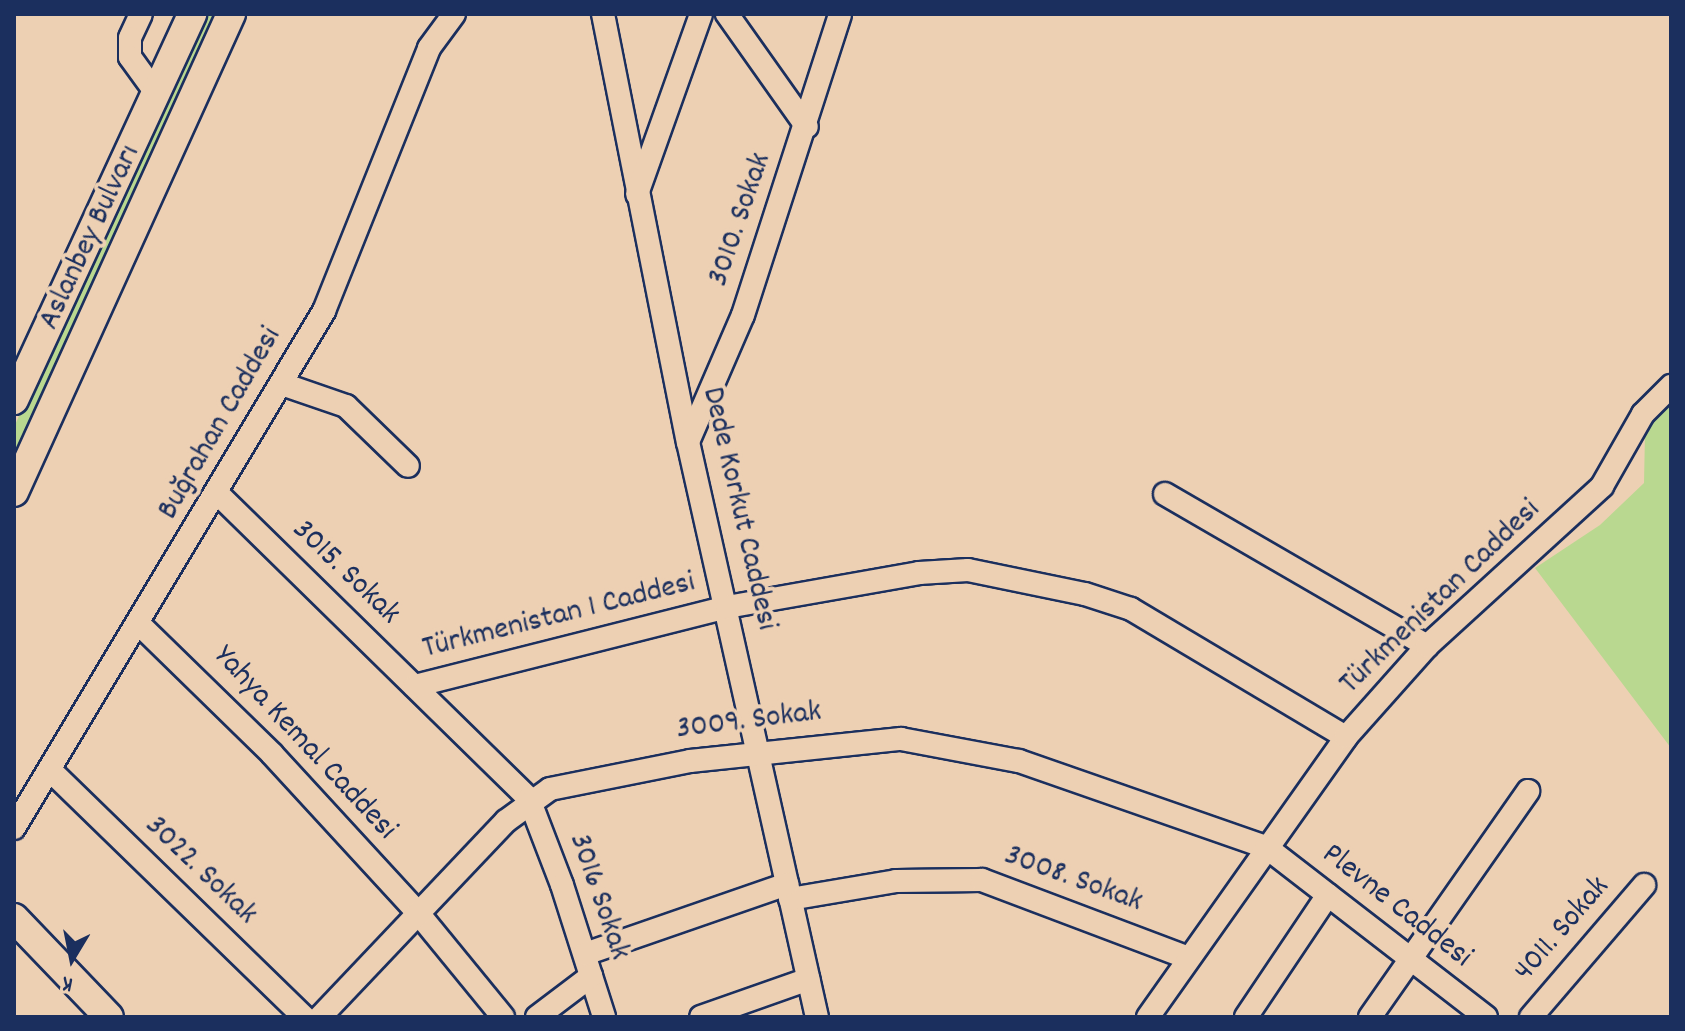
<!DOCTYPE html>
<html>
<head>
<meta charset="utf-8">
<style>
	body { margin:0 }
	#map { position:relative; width:1685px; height:1031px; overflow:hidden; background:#edd0b3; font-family:Dekko,sans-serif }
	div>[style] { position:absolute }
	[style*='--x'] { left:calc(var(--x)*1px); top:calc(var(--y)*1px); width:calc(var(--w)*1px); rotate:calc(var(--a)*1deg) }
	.green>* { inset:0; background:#b9d890 }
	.roads { filter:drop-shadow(2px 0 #1b2f5e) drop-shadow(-2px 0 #1b2f5e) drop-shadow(0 2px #1b2f5e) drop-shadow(0 -2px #1b2f5e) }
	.minor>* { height:22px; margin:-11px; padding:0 11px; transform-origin:11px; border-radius:11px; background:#edd0b3 }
	.major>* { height:28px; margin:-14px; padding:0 14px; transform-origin:14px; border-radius:14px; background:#edd0b3 }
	span { translate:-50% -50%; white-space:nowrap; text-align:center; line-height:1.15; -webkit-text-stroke:8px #edd0b3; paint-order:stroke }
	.street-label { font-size:32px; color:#1b2f5e }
	.frame { position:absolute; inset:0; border:16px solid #1b2f5e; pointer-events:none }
	.north { position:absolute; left:32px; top:919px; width:80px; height:80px; -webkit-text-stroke:6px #edd0b3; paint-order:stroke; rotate:190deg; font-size:22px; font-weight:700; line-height:32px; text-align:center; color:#1b2f5e }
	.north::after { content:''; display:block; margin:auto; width:28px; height:36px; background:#1b2f5e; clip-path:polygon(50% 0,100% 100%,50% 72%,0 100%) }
</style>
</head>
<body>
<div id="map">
	<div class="green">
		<div style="clip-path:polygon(203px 14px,218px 14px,14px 466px,14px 427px)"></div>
		<div style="clip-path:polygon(1671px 397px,1671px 748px,1535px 568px,1600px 525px,1644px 483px,1645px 433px)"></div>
	</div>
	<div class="roads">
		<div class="minor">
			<div style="--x:141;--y:14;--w:26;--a:115"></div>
			<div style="--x:130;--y:38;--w:19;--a:90"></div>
			<div style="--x:130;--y:57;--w:44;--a:54.2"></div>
			<div style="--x:603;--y:14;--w:436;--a:78.8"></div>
			<div style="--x:688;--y:442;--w:589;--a:77.36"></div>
			<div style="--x:727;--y:14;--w:138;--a:54.7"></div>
			<div style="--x:637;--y:194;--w:191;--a:-70.4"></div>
			<div style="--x:282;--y:384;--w:68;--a:19"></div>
			<div style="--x:346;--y:406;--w:86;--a:44.1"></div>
			<div style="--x:688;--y:442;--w:138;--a:-66.6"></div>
			<div style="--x:743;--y:315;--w:316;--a:-72.1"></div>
			<div style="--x:218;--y:494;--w:436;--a:44.4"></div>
			<div style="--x:529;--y:799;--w:92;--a:69"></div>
			<div style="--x:562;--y:885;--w:139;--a:72.3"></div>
			<div style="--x:1165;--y:494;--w:303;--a:30.1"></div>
			<div style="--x:139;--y:624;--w:186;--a:44.3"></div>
			<div style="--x:272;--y:754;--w:216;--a:47.4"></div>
			<div style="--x:418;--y:913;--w:134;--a:50.7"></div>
			<div style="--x:415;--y:686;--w:322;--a:-14.2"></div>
			<div style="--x:727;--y:607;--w:195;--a:-10"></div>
			<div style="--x:919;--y:573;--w:49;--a:-3.5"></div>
			<div style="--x:968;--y:570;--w:119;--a:11.6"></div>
			<div style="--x:1085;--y:594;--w:48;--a:18.1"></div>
			<div style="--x:1131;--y:609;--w:250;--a:30.8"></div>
			<div style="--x:51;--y:771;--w:353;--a:44.2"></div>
			<div style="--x:14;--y:828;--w:603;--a:-59.05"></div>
			<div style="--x:324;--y:311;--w:283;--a:-68.2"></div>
			<div style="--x:429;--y:48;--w:42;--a:-53.7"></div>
			<div style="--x:790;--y:899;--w:108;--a:-9.6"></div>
			<div style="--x:896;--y:881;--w:86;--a:-0.7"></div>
			<div style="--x:982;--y:880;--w:220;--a:20.7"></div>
			<div style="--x:585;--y:954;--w:214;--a:-19.1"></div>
			<div style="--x:320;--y:1017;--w:270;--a:-46.5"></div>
			<div style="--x:506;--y:821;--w:54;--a:-36"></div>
			<div style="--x:550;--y:789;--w:143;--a:-11.3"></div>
			<div style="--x:690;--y:761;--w:212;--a:-6"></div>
			<div style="--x:901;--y:739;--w:120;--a:10.6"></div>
			<div style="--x:1019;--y:761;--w:262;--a:19.2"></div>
			<div style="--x:1266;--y:847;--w:278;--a:37.7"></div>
			<div style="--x:537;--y:1017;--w:68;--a:-37.2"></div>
			<div style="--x:701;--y:1017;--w:114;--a:-19.4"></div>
			<div style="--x:1148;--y:1017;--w:343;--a:-54.7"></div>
			<div style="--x:1346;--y:737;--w:122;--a:-48.3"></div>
			<div style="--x:1427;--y:646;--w:237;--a:-42.4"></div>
			<div style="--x:1602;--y:486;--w:83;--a:-60.3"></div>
			<div style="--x:1643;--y:414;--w:40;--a:-45"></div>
			<div style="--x:1246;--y:1017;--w:147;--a:-56.1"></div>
			<div style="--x:1370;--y:1017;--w:276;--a:-55"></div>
			<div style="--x:1531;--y:1017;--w:174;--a:-49.4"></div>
		</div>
		<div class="major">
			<div style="--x:14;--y:400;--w:425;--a:-65.2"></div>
			<div style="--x:14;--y:492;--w:525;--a:-65.58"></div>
			<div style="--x:14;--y:918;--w:137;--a:46.2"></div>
		</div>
	</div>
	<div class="street-label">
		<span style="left:741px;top:220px;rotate:-71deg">3010. Sokak</span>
		<span style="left:91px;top:238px;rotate:-65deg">Aslanbey Bulvarı</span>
		<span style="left:221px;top:424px;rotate:-60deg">Buğrahan Caddesi</span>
		<span style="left:738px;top:509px;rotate:77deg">Dede Korkut Caddesi</span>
		<span style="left:345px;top:573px;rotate:44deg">3015. Sokak</span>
		<span style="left:1441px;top:598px;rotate:-44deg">Türkmenistan Caddesi</span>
		<span style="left:559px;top:617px;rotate:-14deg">Türkmenistan 1 Caddesi</span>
		<span style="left:749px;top:722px;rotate:-7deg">3009. Sokak</span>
		<span style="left:304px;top:744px;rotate:47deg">Yahya Kemal Caddesi</span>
		<span style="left:200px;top:871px;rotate:44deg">3022. Sokak</span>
		<span style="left:1073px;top:880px;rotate:20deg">3008. Sokak</span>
		<span style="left:598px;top:897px;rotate:71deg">3016 Sokak</span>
		<span style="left:1396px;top:907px;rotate:38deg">Plevne Caddesi</span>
		<span style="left:1563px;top:930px;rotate:-49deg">4011. Sokak</span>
	</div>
	<div class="frame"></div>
	<div class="north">K</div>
</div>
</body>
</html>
